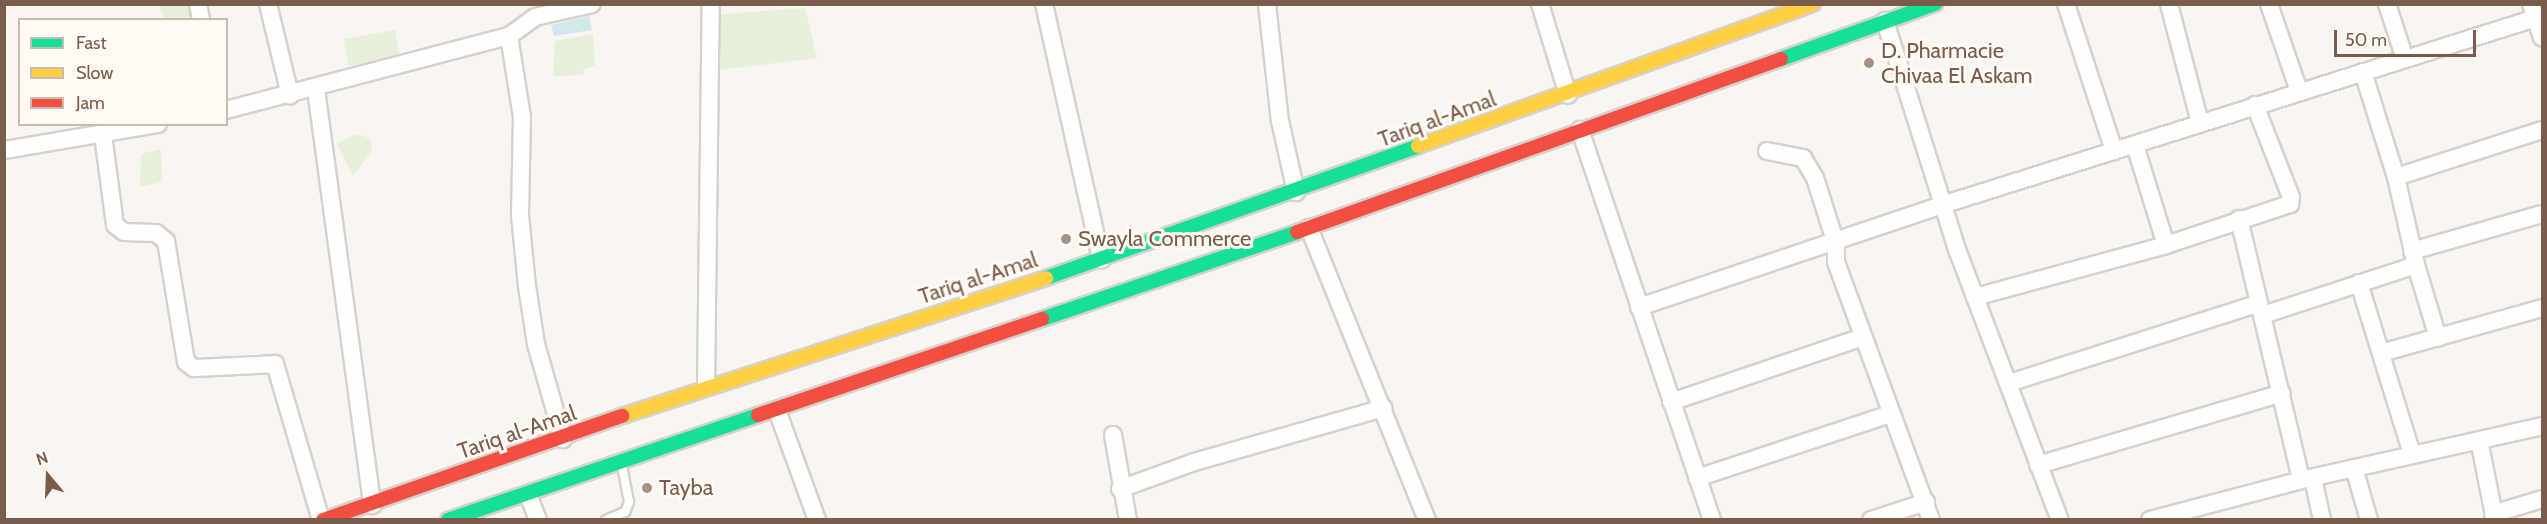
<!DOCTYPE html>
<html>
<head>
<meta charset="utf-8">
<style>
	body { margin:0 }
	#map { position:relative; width:2547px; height:524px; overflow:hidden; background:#f9f5f0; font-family:Cabin,sans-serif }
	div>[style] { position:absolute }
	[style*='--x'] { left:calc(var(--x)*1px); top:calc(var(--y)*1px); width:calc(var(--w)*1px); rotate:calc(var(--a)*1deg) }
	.green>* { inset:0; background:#e7f0db; transform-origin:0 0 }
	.water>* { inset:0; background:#d0e8ea }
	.roads { filter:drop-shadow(2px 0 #d7d1cb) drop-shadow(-2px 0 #d7d1cb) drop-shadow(0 2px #d7d1cb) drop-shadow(0 -2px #d7d1cb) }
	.lane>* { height:8px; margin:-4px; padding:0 4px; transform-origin:4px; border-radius:4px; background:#fefefd }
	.street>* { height:16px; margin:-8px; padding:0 8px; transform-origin:8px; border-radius:8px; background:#fefefd }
	.fast>* { height:14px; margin:-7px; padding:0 7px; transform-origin:7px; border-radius:7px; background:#16e098 }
	.slow>* { height:14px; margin:-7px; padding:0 7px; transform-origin:7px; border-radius:7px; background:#ffcf43 }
	.jam>* { height:14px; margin:-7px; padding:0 7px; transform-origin:7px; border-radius:7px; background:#f24e42 }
	.dots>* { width:16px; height:16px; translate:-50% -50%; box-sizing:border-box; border:3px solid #fffaf3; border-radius:50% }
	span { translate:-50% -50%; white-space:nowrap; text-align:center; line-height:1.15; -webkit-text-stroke:6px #fffaf3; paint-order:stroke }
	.poi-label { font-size:22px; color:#7a5c4d }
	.left { translate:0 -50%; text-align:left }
	.street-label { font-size:22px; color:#7a5c4d }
	.frame { position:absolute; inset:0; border:6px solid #7a5c4d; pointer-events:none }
	.legend { position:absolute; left:18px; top:18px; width:210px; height:108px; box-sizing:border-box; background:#fffaf3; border:2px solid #cabbb1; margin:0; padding:8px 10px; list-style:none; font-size:18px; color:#7a5c4d }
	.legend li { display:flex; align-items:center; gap:12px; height:30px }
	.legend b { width:30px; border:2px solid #cabbb1 }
	.north { position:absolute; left:18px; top:446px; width:60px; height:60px; -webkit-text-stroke:4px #fffaf3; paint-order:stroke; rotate:341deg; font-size:16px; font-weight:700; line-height:24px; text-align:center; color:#7a5c4d }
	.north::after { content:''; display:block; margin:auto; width:21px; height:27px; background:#7a5c4d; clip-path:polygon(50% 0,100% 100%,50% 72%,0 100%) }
	.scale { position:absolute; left:2334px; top:30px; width:142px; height:27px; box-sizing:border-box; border:3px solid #7a5c4d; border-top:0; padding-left:8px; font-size:18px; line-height:21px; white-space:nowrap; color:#7a5c4d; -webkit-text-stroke:4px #fffaf3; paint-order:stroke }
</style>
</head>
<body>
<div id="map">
	<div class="green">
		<div style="clip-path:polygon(159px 5px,199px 5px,202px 19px,164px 19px)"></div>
		<div style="clip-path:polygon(805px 8px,817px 58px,710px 71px,711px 15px)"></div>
		<div style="left:395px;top:30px;width:27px;height:52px;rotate:80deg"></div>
		<div style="clip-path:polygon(593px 34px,595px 66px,583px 69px,584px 75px,553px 76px,555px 41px)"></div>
		<div style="clip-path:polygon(355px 134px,370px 138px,372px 151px,353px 176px,337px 144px)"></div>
		<div style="clip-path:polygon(161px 149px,162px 182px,140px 187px,141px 154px)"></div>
	</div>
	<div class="water">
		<div style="clip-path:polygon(589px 16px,592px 30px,554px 36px,551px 25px)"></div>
	</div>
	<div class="roads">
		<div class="lane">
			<div style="--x:606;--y:520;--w:21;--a:-23"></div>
			<div style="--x:625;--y:512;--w:11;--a:-68"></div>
			<div style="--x:629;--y:502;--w:37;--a:-101"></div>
		</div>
		<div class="street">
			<div style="--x:198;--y:4;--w:16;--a:79"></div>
			<div style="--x:268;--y:4;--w:94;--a:76.4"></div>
			<div style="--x:1044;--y:4;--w:262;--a:77.4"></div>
			<div style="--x:1267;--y:4;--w:118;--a:83.7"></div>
			<div style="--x:1280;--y:121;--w:73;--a:77.3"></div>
			<div style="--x:1540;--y:4;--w:95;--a:72.9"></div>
			<div style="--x:2066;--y:4;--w:155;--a:71.9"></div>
			<div style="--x:2169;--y:4;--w:123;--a:75.4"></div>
			<div style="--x:2269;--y:4;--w:92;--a:71"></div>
			<div style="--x:2387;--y:4;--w:58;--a:71.9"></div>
			<div style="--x:2531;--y:4;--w:35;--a:72"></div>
			<div style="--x:1885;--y:21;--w:242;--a:72.5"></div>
			<div style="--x:1958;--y:252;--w:287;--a:69.2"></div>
			<div style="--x:509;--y:36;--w:82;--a:80.9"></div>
			<div style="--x:522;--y:117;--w:98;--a:91.2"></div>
			<div style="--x:520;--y:215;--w:71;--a:84.4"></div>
			<div style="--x:527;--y:286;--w:59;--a:81.2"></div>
			<div style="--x:536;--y:344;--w:99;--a:74.1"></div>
			<div style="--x:2363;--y:72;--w:110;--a:72.6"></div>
			<div style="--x:2396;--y:177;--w:90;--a:77.2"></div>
			<div style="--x:2416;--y:265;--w:76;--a:73.2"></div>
			<div style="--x:316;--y:89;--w:420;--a:82.3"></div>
			<div style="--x:226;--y:110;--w:293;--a:-14.7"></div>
			<div style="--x:509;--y:36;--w:32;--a:-36"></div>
			<div style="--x:535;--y:17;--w:58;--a:-12.8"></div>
			<div style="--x:1580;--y:130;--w:412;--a:71.3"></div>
			<div style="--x:103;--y:135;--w:91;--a:82.4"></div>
			<div style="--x:115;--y:225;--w:11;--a:38"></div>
			<div style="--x:124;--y:232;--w:32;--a:2"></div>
			<div style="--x:156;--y:233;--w:13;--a:39"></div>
			<div style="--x:166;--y:241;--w:123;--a:80.6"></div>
			<div style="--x:186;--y:362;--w:10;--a:37"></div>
			<div style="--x:194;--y:368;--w:81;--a:-2.8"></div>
			<div style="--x:275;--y:364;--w:163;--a:73.6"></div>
			<div style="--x:2135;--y:145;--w:105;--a:72.8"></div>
			<div style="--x:4;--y:150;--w:156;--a:-9.6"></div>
			<div style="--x:1767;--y:151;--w:37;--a:11"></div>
			<div style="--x:1803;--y:158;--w:23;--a:59"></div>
			<div style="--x:1815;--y:178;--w:69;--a:72.3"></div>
			<div style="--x:1836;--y:244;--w:18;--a:90"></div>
			<div style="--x:1836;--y:262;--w:275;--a:69.8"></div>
			<div style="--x:2396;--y:177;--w:153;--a:-17.8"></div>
			<div style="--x:2239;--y:219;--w:268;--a:76.6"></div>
			<div style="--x:1309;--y:228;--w:315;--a:68"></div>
			<div style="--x:2412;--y:251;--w:135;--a:-15.9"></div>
			<div style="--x:2359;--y:283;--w:179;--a:72.8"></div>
			<div style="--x:1975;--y:297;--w:198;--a:-15.2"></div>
			<div style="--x:2166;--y:245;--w:131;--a:-18.3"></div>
			<div style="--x:2290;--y:204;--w:7;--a:-82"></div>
			<div style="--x:2291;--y:197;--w:99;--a:-111.4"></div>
			<div style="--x:1639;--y:307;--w:320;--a:-18.6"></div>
			<div style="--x:1942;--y:205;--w:629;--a:-17.48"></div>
			<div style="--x:2263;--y:315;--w:161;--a:-18.1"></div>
			<div style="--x:2381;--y:353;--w:167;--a:-15.6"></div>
			<div style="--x:2009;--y:383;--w:262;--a:-17.7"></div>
			<div style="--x:706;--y:387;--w:383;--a:-89.3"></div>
			<div style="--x:1671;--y:402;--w:203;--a:-18.7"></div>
			<div style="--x:777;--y:410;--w:117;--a:70"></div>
			<div style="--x:1113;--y:435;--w:86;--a:80"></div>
			<div style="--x:2479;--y:440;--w:82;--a:78.7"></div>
			<div style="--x:2038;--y:465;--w:254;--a:-16.4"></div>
			<div style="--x:2354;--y:468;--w:54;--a:73.9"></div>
			<div style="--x:1697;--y:478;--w:204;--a:-18.3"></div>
			<div style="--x:2313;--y:478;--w:43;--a:77.9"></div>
			<div style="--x:1120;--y:489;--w:79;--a:-20"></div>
			<div style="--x:1194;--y:462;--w:197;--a:-15.9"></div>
			<div style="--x:528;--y:494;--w:28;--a:69"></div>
			<div style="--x:2493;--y:514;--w:51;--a:-17"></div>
			<div style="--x:1871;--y:520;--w:58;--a:-18.1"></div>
			<div style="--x:2150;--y:520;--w:156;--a:-14.8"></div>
			<div style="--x:2301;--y:480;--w:247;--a:-12.6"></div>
		</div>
		<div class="fast">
			<div style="--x:1781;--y:59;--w:164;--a:-19.7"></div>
			<div style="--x:1046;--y:278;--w:395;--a:-19.5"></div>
			<div style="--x:1042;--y:319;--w:269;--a:-18.8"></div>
			<div style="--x:448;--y:520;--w:327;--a:-18.7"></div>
		</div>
		<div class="slow">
			<div style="--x:1418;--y:146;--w:420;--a:-19.8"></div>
			<div style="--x:622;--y:416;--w:446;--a:-18"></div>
		</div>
		<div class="jam">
			<div style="--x:1297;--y:232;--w:514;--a:-19.67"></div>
			<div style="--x:758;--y:415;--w:300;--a:-18.7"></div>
			<div style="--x:323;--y:520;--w:317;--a:-19.2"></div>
		</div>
	</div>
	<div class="dots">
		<div style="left:1869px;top:63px;background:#a69286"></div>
		<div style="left:1066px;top:239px;background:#a69286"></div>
		<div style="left:647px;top:488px;background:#a69286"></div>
	</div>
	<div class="poi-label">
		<span class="left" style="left:1881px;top:63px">D. Pharmacie<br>Chivaa El Askam</span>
		<span class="left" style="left:1078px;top:239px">Swayla Commerce</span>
		<span class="left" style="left:659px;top:488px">Tayba</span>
	</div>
	<div class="street-label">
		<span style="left:1437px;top:119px;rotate:-20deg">Tariq al-Amal</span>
		<span style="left:978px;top:278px;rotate:-18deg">Tariq al-Amal</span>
		<span style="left:517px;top:432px;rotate:-19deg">Tariq al-Amal</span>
	</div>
	<div class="frame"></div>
	<ul class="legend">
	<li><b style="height:8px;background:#16e098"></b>Fast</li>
	<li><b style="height:8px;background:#ffcf43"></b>Slow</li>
	<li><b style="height:8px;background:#f24e42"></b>Jam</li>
	</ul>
	<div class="north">N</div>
	<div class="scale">50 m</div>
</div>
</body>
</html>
